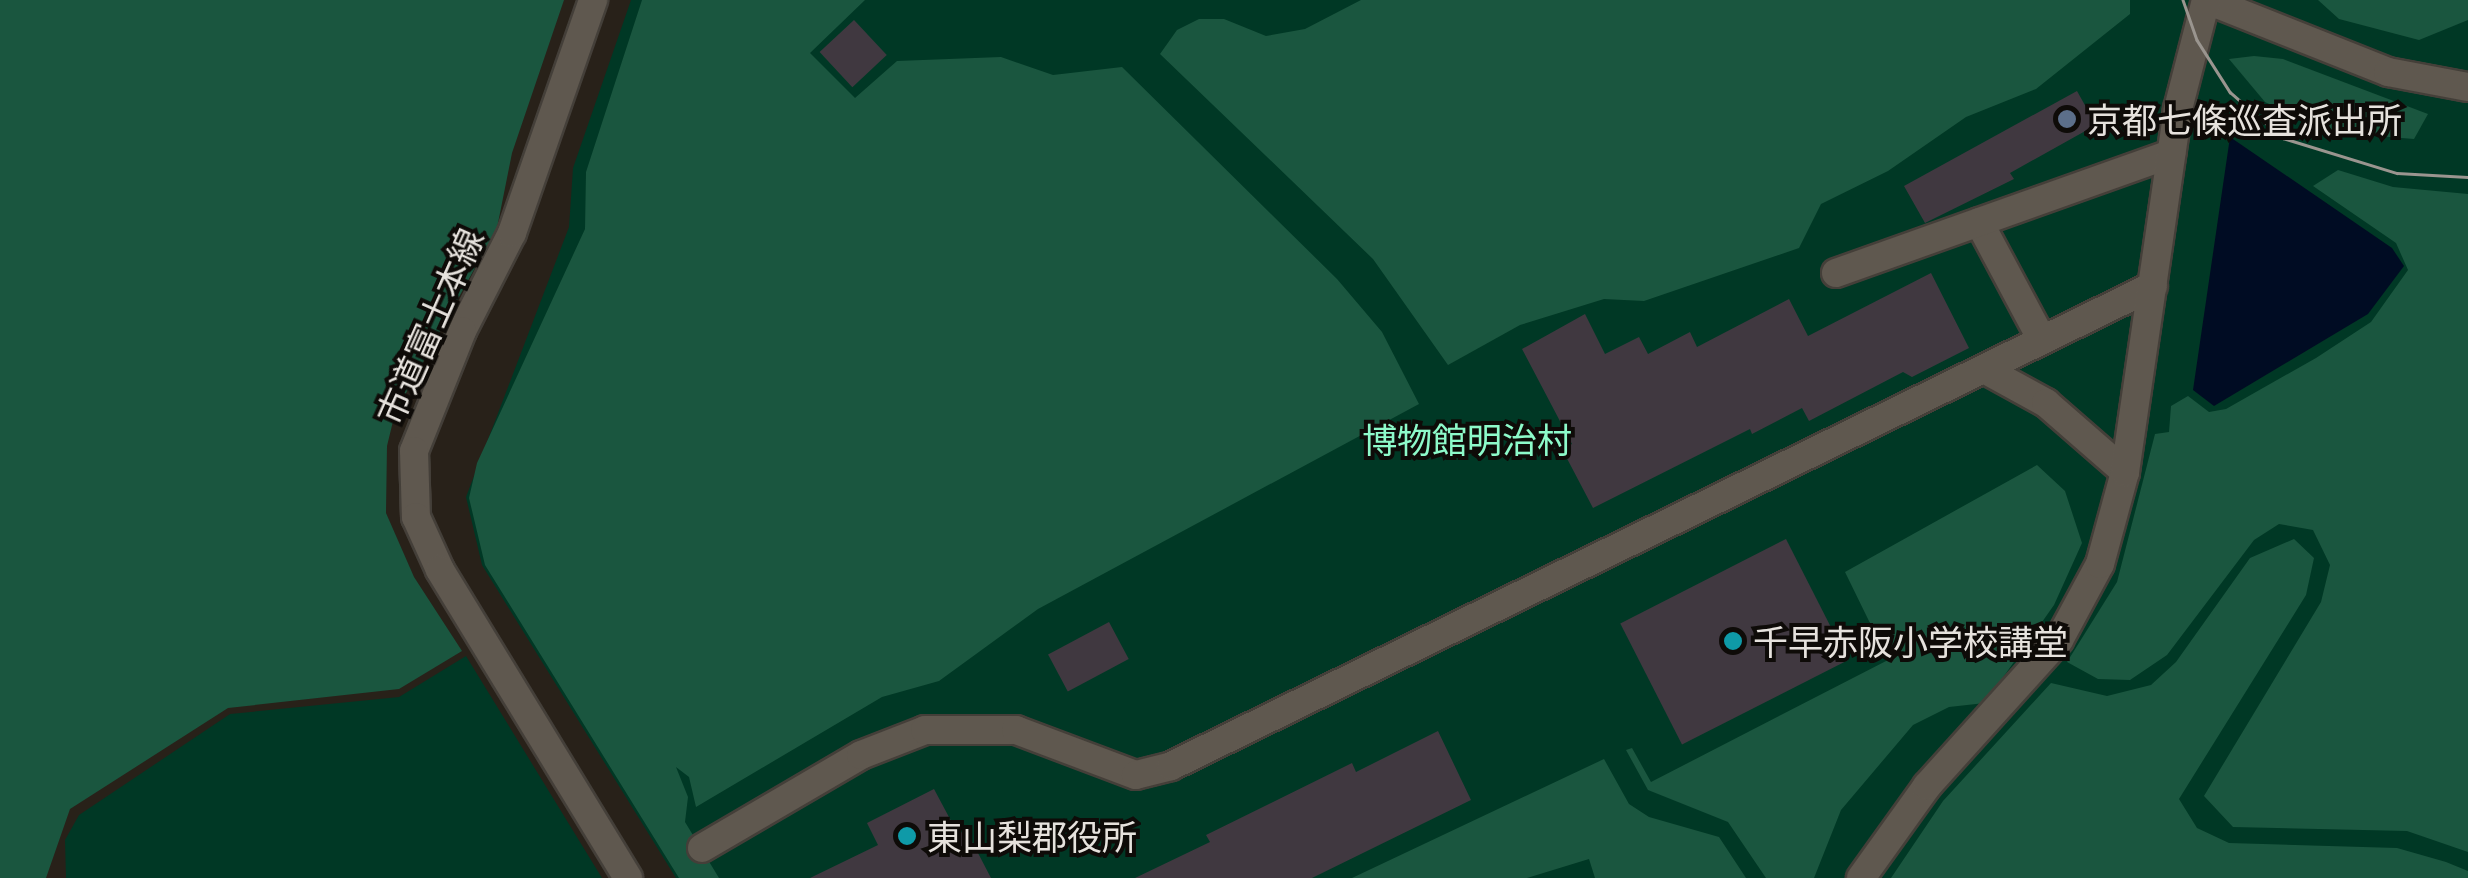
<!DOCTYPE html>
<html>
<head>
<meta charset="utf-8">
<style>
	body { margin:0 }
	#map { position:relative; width:2468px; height:878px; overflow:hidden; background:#282119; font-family:Lato,"Noto Sans JP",sans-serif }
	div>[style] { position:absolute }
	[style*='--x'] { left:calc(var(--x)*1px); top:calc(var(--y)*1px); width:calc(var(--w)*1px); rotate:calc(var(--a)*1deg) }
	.green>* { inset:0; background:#003825 }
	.forest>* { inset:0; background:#1a563f }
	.water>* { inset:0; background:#000c23 }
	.building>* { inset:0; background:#403840; transform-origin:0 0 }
	.roads { filter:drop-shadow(2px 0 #443f39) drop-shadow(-2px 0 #443f39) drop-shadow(0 2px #443f39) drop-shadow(0 -2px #443f39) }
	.service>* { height:28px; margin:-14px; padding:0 14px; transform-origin:14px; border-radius:14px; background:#5f584f }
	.minor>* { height:28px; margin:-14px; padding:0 14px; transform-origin:14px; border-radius:14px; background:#5f584f }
	.tertiary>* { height:28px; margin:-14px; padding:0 14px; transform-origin:14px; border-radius:14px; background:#5f584f }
	.tram>* { height:2.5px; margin:-1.25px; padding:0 1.25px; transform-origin:1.25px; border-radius:1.25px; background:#9a958f }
	.dots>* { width:28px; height:28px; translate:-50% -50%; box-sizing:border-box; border:5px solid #0e0b08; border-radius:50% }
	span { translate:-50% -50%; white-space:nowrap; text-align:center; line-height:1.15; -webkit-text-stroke:8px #0e0b08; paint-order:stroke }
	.poi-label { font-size:35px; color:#e6e2dd }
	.left { translate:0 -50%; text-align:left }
	.street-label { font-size:35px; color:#e6e2dd }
	.park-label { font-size:35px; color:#8dfaca }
</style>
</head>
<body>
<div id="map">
	<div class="green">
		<div style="clip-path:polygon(631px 0,2468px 0,2468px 878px,676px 878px,482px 565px,466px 497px,569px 227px,573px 168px)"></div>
		<div style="clip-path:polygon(466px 656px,602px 878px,66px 878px,65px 840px,79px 815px,230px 714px,399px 697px)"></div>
	</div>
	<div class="forest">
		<div style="clip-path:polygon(0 0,564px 0,512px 153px,497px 228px,395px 413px,387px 446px,386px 513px,414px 577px,462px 651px,399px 689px,228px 708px,70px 809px,46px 878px,0 878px)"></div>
		<div style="clip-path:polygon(642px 0,865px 0,810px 53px,855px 98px,897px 61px,1001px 57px,1053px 75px,1122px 67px,1337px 279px,1382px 332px,1419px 404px,1038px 609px,939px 681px,882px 697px,696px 807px,689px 777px,676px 767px,688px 797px,685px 822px,719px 878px,679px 878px,485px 565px,469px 498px,477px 463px,585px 229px,586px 172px)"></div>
		<div style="clip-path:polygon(1361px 0,2130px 0,2130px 14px,2036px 89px,1966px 117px,1888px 171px,1821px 204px,1799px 248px,1644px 301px,1604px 299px,1520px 325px,1448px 365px,1373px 259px,1160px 54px,1177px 30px,1199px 19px,1224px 19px,1266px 36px,1305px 29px)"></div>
		<div style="clip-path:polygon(2318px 0,2468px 0,2468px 20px,2419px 40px,2339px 19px)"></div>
		<div style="clip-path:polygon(2254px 56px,2283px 59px,2428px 114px,2414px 139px,2328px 132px,2265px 102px,2229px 59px)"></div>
		<div style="clip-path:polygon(2338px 170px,2393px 187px,2468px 194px,2468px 852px,2407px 831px,2233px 827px,2204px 796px,2321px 602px,2330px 565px,2313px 530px,2279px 524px,2254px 540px,2167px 655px,2130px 680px,2098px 679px,2067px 662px,2117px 582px,2155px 434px,2169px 432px,2171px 406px,2188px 396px,2209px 412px,2226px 409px,2316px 358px,2371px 322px,2408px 270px,2396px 243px,2313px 186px)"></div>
		<div style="clip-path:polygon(2037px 465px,2065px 491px,2082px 543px,2054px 605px,1985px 703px,1949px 707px,1913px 725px,1841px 810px,1814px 878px,1766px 878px,1728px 822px,1648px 790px,1626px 750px,1632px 748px,1651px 782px,1888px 660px,1845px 572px)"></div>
		<div style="clip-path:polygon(2294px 539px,2314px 558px,2306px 595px,2179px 799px,2197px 828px,2229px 843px,2397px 848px,2446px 862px,2468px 871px,2468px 878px,1891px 878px,1943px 801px,2051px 683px,2107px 696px,2151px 685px,2176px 662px,2250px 558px)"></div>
		<div style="clip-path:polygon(1604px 759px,1629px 804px,1649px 817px,1719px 837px,1746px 878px,1595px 878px,1589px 859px,1527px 878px,1352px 878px)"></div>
	</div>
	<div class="water">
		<div style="clip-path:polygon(2230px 137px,2392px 248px,2404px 266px,2368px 314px,2214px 406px,2193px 390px)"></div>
	</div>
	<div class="building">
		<div style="left:854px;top:20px;width:48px;height:47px;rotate:47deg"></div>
		<div style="clip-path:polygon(2077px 91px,2096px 125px,2010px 173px,2014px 179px,1925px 223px,1904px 186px)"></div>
		<div style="clip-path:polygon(1931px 273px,1969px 348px,1912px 377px,1903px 372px,1809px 421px,1802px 408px,1752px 434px,1750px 429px,1593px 508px,1562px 449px,1572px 444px,1522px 349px,1585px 314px,1605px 354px,1639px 337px,1648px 354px,1690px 332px,1697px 347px,1789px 299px,1808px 336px)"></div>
		<div style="left:1786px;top:539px;width:136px;height:186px;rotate:63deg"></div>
		<div style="left:1109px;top:622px;width:42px;height:69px;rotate:62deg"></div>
		<div style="clip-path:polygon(1438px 731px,1471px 800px,1312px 878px,1135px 878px,1210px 842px,1206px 835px,1352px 763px,1356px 772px)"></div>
		<div style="clip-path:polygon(934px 789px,958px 834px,966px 830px,991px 878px,810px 878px,878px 845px,867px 823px)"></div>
	</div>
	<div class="roads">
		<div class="service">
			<div style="--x:2207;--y:0;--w:195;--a:21.7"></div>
			<div style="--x:2388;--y:72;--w:81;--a:10.6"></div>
			<div style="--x:1979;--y:222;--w:134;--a:61.9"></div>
			<div style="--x:1836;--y:273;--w:356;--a:-19.6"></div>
			<div style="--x:1984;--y:369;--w:71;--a:28.7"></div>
			<div style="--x:2046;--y:403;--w:105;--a:41.1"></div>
			<div style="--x:702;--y:848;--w:184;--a:-30.3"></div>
			<div style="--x:861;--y:755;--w:69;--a:-21.3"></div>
			<div style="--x:925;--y:730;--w:91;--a:0"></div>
			<div style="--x:1016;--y:730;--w:128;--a:20.6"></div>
			<div style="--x:1136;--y:775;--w:36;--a:-14"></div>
			<div style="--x:1171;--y:766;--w:1093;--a:-26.05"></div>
			<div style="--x:1861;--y:878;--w:113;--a:-54.3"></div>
			<div style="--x:1927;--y:786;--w:197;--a:-47.9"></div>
			<div style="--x:2059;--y:640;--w:86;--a:-61.7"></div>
			<div style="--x:2100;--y:564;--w:95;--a:-74.8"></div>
			<div style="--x:2125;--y:472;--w:367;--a:-81.7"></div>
			<div style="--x:2178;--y:109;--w:113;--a:-75.6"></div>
		</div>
		<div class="minor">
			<div style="--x:462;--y:331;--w:110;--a:-63"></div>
			<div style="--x:512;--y:233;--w:247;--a:-70.8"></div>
		</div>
		<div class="tertiary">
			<div style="--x:462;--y:331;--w:129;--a:111.8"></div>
			<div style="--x:414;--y:451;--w:66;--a:88.3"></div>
			<div style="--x:416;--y:517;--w:58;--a:65.6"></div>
			<div style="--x:440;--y:570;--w:361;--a:58.6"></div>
		</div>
	</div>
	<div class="tram">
		<div style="--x:2183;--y:0;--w:42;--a:70.7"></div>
		<div style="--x:2197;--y:40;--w:62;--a:57.6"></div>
		<div style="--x:2230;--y:92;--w:70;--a:41"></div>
		<div style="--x:2283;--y:138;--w:119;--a:17.1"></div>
		<div style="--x:2397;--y:173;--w:71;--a:3.2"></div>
	</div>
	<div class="dots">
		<div style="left:2067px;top:119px;background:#5c6f8a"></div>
		<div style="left:1733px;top:641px;background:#0f9aa8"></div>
		<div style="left:907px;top:836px;background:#0f9aa8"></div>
	</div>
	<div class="poi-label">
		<span class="left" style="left:2087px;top:119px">京都七條巡査派出所</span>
		<span class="left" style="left:1753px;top:641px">千早赤阪小学校講堂</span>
		<span class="left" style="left:927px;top:836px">東山梨郡役所</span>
	</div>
	<div class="street-label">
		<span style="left:429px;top:326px;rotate:-66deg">市道富士本線</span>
	</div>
	<div class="park-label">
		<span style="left:1467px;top:439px">博物館明治村</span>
	</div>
</div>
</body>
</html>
